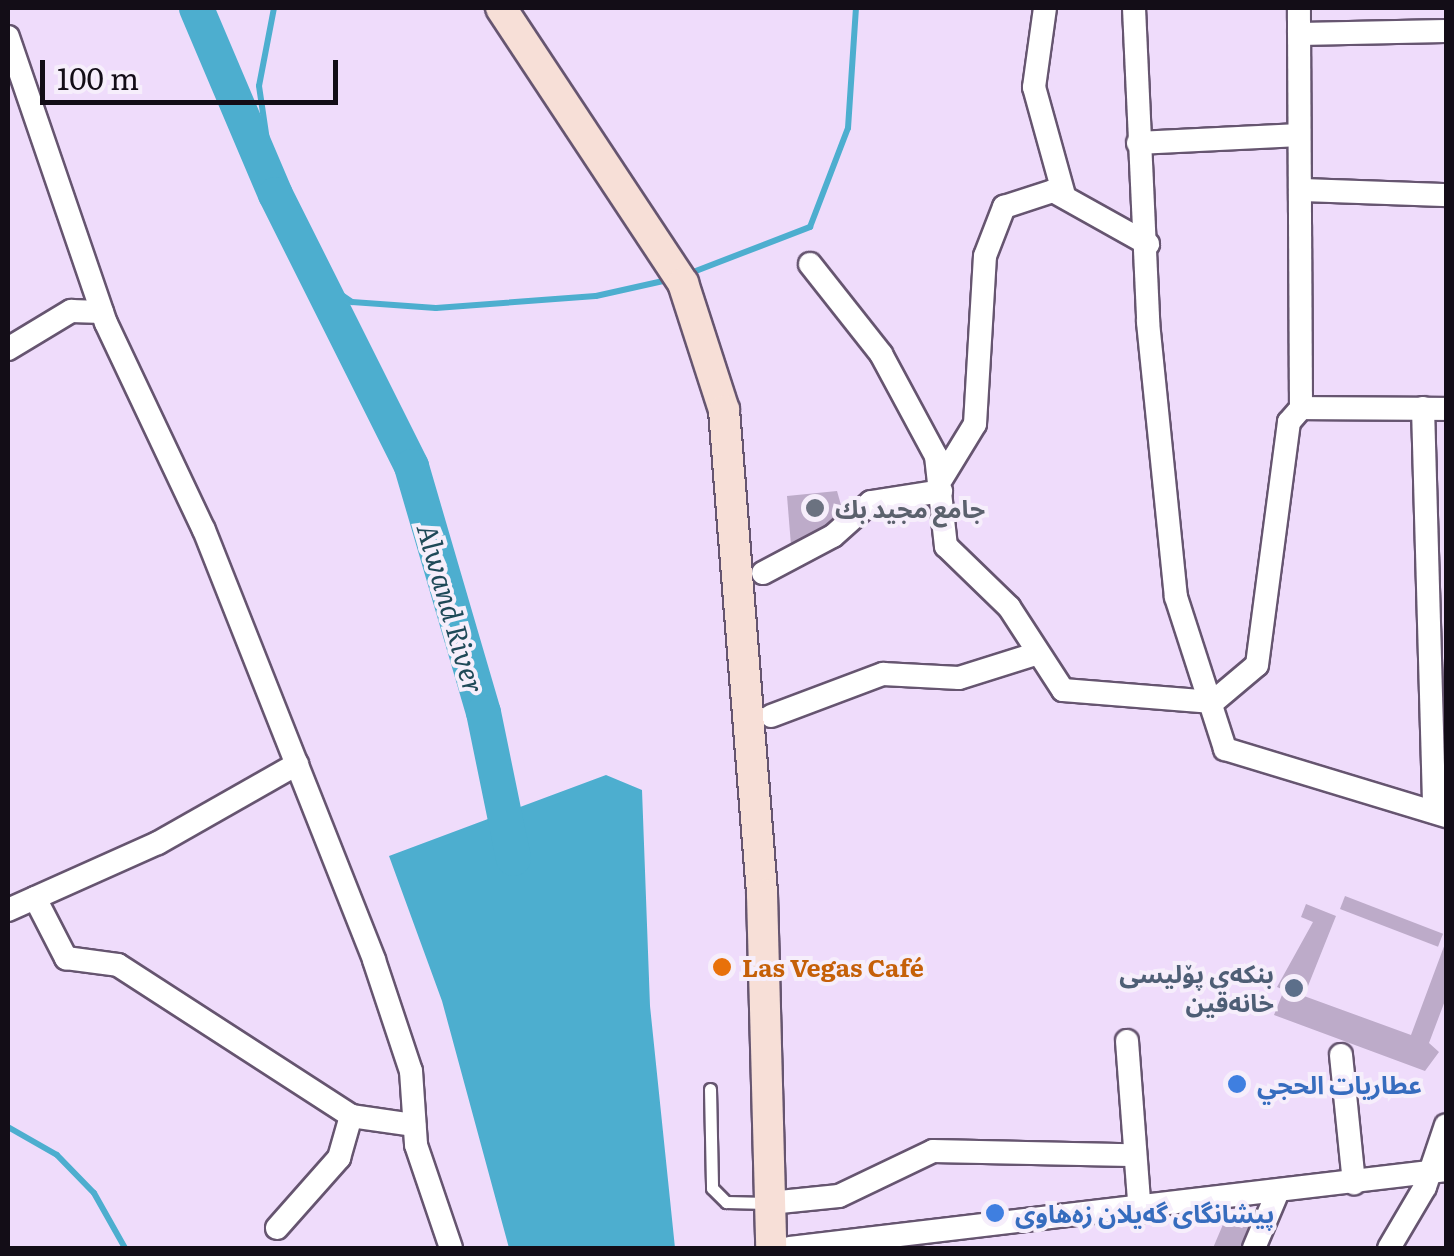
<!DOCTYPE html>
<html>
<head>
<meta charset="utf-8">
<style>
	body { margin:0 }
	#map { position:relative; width:1454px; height:1256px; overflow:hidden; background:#efdcfb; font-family:Literata,"Noto Sans Arabic",serif }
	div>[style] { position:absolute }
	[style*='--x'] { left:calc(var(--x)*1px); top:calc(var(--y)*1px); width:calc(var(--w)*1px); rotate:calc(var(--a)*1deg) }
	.water>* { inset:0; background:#4daecf }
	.stream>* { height:6px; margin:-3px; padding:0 3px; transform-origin:3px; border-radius:3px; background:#4daecf }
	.river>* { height:35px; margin:-17.5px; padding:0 17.5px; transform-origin:17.5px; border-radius:17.5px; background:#4daecf }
	.building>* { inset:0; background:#bdabc9; transform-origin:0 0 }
	.roads { filter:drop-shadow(2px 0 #665570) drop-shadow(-2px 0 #665570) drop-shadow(0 2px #665570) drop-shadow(0 -2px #665570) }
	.lane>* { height:11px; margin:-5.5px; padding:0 5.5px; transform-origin:5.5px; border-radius:5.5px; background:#fff }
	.street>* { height:22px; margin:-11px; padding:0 11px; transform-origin:11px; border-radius:11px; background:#fff }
	.secondary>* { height:30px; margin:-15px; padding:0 15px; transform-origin:15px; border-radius:15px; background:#f7dfd7 }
	.dots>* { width:28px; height:28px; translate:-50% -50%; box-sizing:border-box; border:5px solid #f6eefb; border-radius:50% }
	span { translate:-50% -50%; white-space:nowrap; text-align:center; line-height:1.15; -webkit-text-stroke:8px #f6eefb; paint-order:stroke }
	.worship-label { font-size:25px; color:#5b616d; font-weight:700 }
	.left { translate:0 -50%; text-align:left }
	.food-label { font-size:25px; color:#c56008; font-weight:700 }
	.service-label { font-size:25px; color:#4e5e75; font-weight:700 }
	.right { translate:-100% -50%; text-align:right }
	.shop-label { font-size:25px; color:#366cbe; font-weight:700 }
	.water-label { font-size:28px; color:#1f4958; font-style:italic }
	.frame { position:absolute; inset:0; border:10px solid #130d17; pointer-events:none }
	.scale { position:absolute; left:40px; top:60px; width:298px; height:45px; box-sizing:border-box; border:5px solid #130d17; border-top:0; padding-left:12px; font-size:30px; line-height:35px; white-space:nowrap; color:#130d17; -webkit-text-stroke:8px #f6eefb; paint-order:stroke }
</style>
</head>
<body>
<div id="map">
	<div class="water">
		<div style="clip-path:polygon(606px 775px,642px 790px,650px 1006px,675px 1248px,509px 1248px,442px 1001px,389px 856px)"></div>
	</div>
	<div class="stream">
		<div style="--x:274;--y:8;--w:79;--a:100.9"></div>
		<div style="--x:259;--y:86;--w:109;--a:81.6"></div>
		<div style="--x:688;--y:274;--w:131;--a:-21.1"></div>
		<div style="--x:810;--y:227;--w:106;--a:-69"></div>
		<div style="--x:848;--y:128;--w:120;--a:-86.2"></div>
		<div style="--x:318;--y:279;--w:41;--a:34.1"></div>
		<div style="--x:352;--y:302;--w:84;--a:4.1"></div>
		<div style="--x:436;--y:308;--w:160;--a:-4.3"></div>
		<div style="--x:596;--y:296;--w:78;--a:-12.6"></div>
		<div style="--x:8;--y:1127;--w:56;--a:29.7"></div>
		<div style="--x:57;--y:1155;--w:53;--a:45.8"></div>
		<div style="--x:94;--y:1193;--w:63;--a:60.6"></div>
	</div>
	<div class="river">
		<div style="--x:196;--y:8;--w:202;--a:67"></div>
		<div style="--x:275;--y:194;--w:304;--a:63.4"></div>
		<div style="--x:411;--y:466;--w:256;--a:73.7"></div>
		<div style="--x:483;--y:712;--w:149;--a:78.4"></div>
	</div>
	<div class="building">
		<div style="clip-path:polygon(837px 491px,845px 519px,791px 545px,787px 496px)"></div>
		<div style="left:1345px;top:896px;width:105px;height:14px;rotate:21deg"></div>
		<div style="clip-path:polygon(1306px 904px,1336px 916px,1304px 996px,1411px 1035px,1446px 941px,1446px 998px,1429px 1043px,1439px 1052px,1425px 1071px,1274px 1015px,1284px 990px,1277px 987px,1313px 922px,1301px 917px)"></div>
		<div style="clip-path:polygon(1261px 1212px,1247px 1248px,1213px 1248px,1224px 1222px,1242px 1228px)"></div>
	</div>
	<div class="roads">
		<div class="lane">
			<div style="--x:710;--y:1089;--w:99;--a:88.8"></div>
			<div style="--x:712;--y:1188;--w:20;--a:45"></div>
			<div style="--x:726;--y:1202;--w:41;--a:1.4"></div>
		</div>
		<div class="street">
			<div style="--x:1045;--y:8;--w:80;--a:97.9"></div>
			<div style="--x:1034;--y:87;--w:112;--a:74.5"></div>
			<div style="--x:1134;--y:8;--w:314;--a:87.4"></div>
			<div style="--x:1148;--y:322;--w:276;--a:84.2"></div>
			<div style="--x:1176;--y:597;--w:160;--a:72.1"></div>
			<div style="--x:1225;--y:749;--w:231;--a:16.9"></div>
			<div style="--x:1299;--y:34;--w:147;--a:-1.2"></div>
			<div style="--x:8;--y:37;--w:302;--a:71.1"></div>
			<div style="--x:106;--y:323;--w:229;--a:64.7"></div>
			<div style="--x:204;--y:530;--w:462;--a:68.4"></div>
			<div style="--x:374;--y:960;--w:117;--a:71.6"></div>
			<div style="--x:411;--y:1071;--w:74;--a:86.1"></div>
			<div style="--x:416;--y:1145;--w:109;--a:71.2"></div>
			<div style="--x:1138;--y:143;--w:161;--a:-2.8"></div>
			<div style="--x:1300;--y:190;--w:146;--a:2"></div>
			<div style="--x:810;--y:264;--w:115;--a:51.7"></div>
			<div style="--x:881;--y:354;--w:116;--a:61.7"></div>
			<div style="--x:936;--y:456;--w:91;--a:83.7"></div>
			<div style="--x:946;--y:546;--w:88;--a:44.1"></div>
			<div style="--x:1009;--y:607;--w:99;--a:57"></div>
			<div style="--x:1063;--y:690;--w:150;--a:4.6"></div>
			<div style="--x:1213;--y:702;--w:57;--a:-40.1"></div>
			<div style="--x:1257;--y:665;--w:245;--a:-82.5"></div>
			<div style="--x:1289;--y:422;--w:18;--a:-49"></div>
			<div style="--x:1301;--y:408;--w:400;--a:-90.3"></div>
			<div style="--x:8;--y:349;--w:74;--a:-31.1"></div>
			<div style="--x:71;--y:311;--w:31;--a:2"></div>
			<div style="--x:1301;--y:408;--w:145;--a:0.4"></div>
			<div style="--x:1423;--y:408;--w:404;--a:88.4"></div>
			<div style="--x:942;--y:478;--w:63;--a:-58.6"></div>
			<div style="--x:975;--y:424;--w:168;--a:-86.6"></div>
			<div style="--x:985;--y:256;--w:53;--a:-68.8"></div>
			<div style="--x:1004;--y:207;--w:52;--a:-18.1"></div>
			<div style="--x:1053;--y:191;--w:109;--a:29.2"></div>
			<div style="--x:763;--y:573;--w:79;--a:-27.9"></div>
			<div style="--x:833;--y:536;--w:51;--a:-41.8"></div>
			<div style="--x:871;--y:502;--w:71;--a:-8.9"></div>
			<div style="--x:771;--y:716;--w:120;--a:-20.6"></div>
			<div style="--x:883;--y:674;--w:76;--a:3"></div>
			<div style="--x:959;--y:678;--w:80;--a:-17.5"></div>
			<div style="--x:35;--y:898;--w:68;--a:62.7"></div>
			<div style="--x:66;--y:958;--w:52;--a:7.7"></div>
			<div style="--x:118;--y:965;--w:278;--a:32.9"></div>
			<div style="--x:351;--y:1116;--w:64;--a:8.1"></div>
			<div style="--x:8;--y:910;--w:164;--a:-24.1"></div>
			<div style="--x:158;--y:843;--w:160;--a:-29.6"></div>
			<div style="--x:1127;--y:1041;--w:171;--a:85.7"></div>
			<div style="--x:1341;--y:1055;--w:129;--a:84.2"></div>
			<div style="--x:770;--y:1203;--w:69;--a:-5.8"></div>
			<div style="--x:839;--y:1196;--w:104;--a:-25.6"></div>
			<div style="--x:933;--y:1151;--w:197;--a:1.2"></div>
			<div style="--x:277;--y:1228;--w:94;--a:-48.5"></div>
			<div style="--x:339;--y:1158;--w:44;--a:-74.1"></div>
			<div style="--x:790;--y:1248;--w:661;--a:-6.78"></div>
			<div style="--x:1254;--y:1248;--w:56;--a:-67.1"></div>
			<div style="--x:1389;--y:1248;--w:71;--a:-59.5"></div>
			<div style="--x:1425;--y:1187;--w:65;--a:-71.3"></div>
		</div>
		<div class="secondary">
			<div style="--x:501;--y:8;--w:330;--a:56.5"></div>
			<div style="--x:683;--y:283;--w:133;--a:72.1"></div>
			<div style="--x:724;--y:410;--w:485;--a:85.5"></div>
			<div style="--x:762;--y:894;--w:354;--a:88.5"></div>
		</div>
	</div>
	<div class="dots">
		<div style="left:815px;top:508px;background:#6b7280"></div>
		<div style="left:722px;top:967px;background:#e8710a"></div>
		<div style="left:1294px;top:988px;background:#5c6f8a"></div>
		<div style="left:1237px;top:1084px;background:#3f7fe0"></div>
		<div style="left:995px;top:1213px;background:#3f7fe0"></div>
	</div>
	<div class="worship-label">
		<span class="left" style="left:835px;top:508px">جامع مجيد بك</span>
	</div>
	<div class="food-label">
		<span class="left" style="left:742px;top:967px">Las Vegas Café</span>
	</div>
	<div class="service-label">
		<span class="right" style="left:1274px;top:988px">بنکەی پۆلیسی<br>خانەقین</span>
	</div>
	<div class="shop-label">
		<span class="left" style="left:1257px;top:1084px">عطاريات الحجي</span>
		<span class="left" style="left:1015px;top:1213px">پیشانگای گەیلان زەهاوی</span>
	</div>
	<div class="water-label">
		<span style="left:452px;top:608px;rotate:74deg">Alwand River</span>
	</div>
	<div class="frame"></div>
	<div class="scale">100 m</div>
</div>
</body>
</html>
